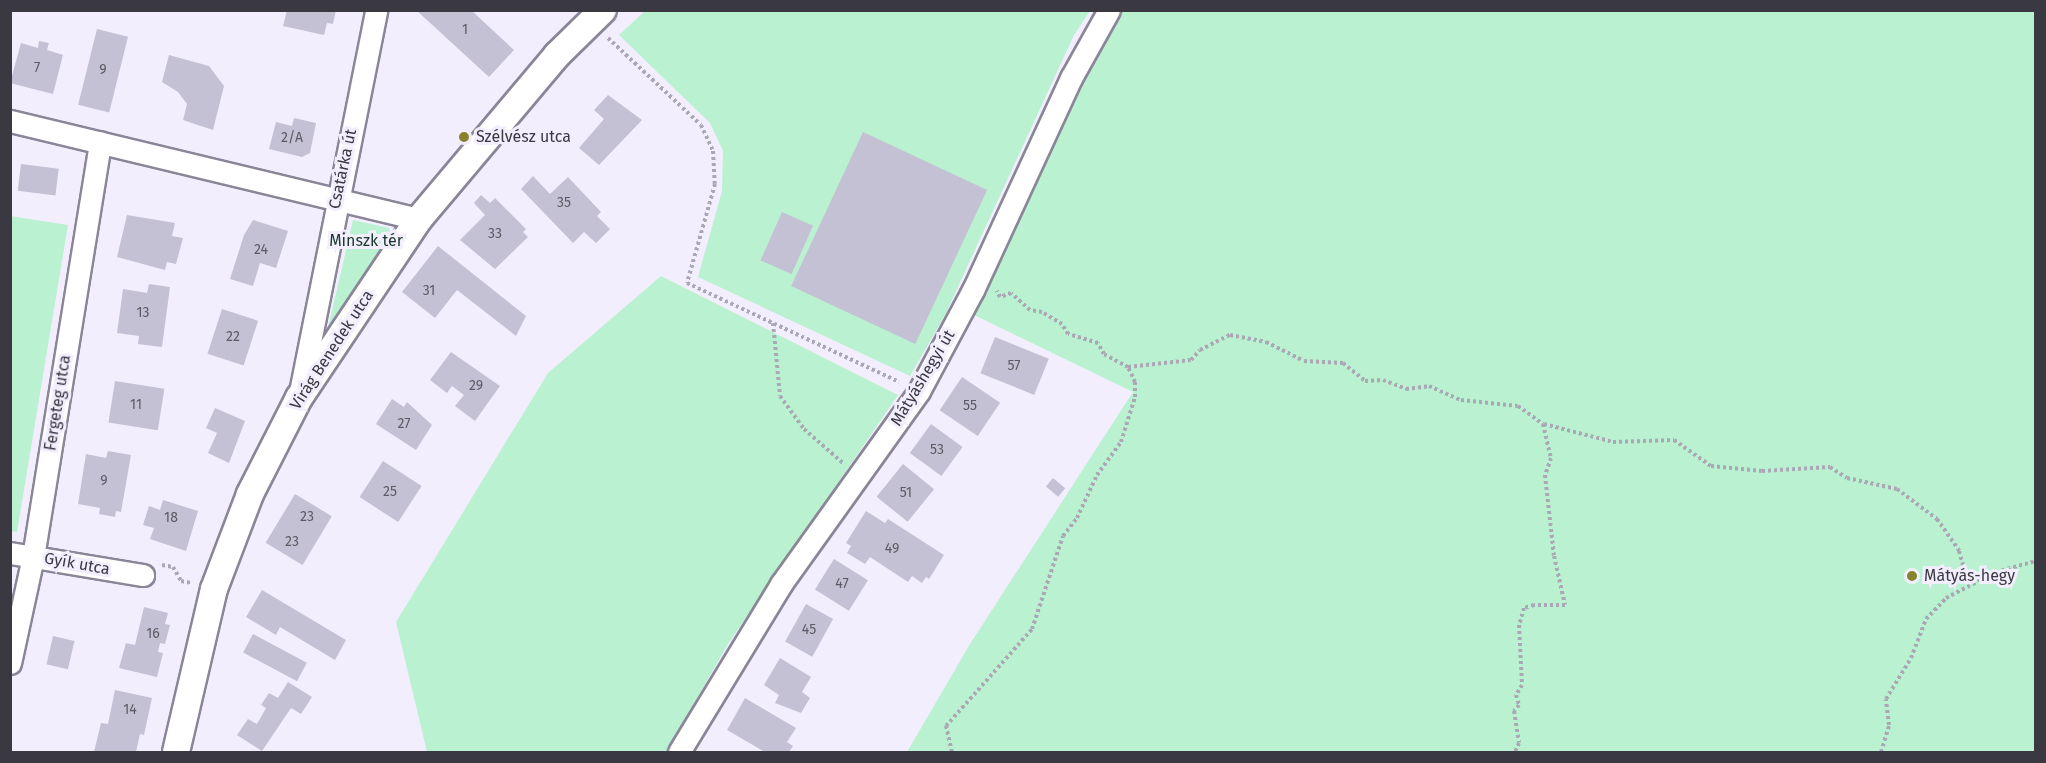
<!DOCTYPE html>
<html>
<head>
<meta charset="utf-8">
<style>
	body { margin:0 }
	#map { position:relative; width:2046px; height:763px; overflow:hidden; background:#f2eefe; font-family:"Fira Sans",sans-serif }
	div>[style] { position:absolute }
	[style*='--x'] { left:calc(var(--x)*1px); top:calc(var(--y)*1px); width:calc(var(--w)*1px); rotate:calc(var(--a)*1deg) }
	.green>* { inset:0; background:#b9f1d1 }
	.building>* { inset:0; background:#c5c1d4; transform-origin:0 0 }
	.path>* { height:4px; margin-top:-2px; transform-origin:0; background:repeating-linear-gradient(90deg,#aba8b5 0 3px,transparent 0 6px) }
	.roads { filter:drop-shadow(2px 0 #8a8597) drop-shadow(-2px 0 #8a8597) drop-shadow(0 2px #8a8597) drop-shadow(0 -2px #8a8597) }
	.minor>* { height:21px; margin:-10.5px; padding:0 10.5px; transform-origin:10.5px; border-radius:10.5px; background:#fff }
	.tertiary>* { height:26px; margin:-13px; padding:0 13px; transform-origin:13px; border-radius:13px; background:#fff }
	.dots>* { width:16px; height:16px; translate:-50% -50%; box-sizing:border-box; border:3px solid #f2eefe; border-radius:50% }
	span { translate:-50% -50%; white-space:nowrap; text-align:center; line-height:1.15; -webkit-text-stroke:6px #f2eefe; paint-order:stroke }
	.number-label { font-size:14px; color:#5d5a65 }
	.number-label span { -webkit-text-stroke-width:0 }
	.poi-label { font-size:16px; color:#3a3840 }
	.left { translate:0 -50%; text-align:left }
	.street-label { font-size:16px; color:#3a3840 }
	.park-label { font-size:16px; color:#173828 }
	.frame { position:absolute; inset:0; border:12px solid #3a3840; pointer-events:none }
</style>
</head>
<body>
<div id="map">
	<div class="green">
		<div style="clip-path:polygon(645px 11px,1090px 11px,1074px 35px,945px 315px,910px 376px,698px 277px,722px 191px,723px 151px,710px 123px,619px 35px)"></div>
		<div style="clip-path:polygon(1118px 11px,2035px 11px,2035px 752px,907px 752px,970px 644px,1133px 392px,970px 313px,1064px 108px)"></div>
		<div style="clip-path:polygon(10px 216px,68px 225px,17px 532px,10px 531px)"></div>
		<div style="clip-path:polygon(353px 220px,389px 228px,391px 235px,328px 328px)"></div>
		<div style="clip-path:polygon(661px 276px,898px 395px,728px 644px,666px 752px,427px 752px,396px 622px,548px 373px)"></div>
	</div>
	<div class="building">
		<div style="clip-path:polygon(287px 10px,336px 10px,333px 24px,327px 23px,324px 35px,283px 26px)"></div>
		<div style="clip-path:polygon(416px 10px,471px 10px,514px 50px,489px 77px)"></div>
		<div style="left:97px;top:29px;width:32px;height:78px;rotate:14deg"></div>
		<div style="clip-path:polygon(39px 41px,49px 43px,47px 50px,63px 55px,53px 94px,10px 83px,21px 43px,38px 48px)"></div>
		<div style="clip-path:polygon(169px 55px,209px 66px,224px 86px,213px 130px,183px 120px,187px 104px,178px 92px,162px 82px)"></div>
		<div style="clip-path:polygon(608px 95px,642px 120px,599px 165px,579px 148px,604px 119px,594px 110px)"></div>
		<div style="clip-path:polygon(294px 118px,316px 123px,310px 153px,302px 157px,269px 149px,276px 122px,292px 126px)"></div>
		<div style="left:863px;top:132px;width:137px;height:170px;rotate:25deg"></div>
		<div style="left:21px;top:164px;width:38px;height:27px;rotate:7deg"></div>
		<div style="clip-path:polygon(533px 176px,550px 194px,568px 177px,601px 212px,597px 216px,610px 229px,596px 243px,584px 232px,573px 243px,521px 189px)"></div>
		<div style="clip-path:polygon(481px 195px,490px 203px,495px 198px,526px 229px,523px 232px,528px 237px,495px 269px,460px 240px,485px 215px,474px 203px)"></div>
		<div style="left:782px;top:212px;width:34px;height:53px;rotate:24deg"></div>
		<div style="clip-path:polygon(127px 215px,175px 223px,172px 236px,183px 238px,176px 264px,167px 262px,165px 270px,117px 257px)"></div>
		<div style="clip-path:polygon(253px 220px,288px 231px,276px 268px,260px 263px,253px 286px,230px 279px,244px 235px)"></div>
		<div style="clip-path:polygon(438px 246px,526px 316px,516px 336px,457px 290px,435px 318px,402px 292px)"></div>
		<div style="clip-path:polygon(149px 284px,170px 287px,162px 347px,138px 344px,139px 336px,117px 333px,123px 289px,147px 293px)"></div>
		<div style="left:222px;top:309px;width:38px;height:47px;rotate:18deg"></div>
		<div style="left:995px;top:337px;width:58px;height:39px;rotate:22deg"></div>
		<div style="clip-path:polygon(451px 352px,500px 386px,475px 421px,455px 406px,464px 395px,452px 386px,447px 393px,430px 380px)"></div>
		<div style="left:962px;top:377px;width:46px;height:40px;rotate:34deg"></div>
		<div style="left:115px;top:381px;width:50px;height:42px;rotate:9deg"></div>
		<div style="clip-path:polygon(392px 399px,404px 407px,407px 402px,432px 425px,416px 450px,376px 424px)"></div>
		<div style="clip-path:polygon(215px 408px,245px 421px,229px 463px,208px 453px,217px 433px,206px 428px)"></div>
		<div style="left:931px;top:424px;width:39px;height:36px;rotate:36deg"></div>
		<div style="clip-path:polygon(108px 451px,131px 455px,121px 512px,116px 511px,115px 517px,99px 514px,100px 508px,78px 504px,86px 454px,106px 458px)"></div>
		<div style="left:383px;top:461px;width:46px;height:43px;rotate:33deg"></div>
		<div style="left:903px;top:464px;width:40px;height:42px;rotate:39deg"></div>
		<div style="left:1053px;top:478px;width:16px;height:11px;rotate:40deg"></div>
		<div style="left:295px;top:494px;width:43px;height:57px;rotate:31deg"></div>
		<div style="clip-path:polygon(163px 500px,198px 511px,186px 551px,150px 539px,154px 528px,143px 525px,149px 506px,160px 510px)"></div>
		<div style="clip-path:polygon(866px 511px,885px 523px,888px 519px,944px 555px,929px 579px,926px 577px,922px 583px,912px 576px,908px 582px,870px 557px,865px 564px,847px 553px,851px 546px,846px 543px)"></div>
		<div style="left:834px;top:559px;width:40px;height:36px;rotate:32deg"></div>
		<div style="clip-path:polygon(262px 590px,346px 640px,335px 660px,280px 627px,276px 635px,246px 617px)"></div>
		<div style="left:806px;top:604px;width:31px;height:43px;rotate:29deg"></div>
		<div style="clip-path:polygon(144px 607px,168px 613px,165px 624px,170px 625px,165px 644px,160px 643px,158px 652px,163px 653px,157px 677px,119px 668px,126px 643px,135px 645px)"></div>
		<div style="left:253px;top:634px;width:61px;height:21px;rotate:28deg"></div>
		<div style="left:53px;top:636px;width:22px;height:29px;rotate:13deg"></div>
		<div style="clip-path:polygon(780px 658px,811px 677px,802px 692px,810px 698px,801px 713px,775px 703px,779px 695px,764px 685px)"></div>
		<div style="clip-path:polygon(288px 682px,312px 697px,301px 714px,291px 708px,262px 751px,237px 735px,248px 719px,257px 724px,266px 708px,261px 705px,269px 693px,278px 698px)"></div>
		<div style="clip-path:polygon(115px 690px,152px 698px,144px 735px,140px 734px,136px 752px,94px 752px,101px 723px,108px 724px)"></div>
		<div style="clip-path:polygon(745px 698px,796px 728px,787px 742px,793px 746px,789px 752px,765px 752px,727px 730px)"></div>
	</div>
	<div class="path">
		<div style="--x:608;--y:38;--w:127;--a:43.1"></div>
		<div style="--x:701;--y:125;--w:29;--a:65"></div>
		<div style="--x:713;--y:151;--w:33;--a:87"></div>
		<div style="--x:715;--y:184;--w:103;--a:105.8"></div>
		<div style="--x:687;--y:283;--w:234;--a:25"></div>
		<div style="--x:773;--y:323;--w:73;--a:84.5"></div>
		<div style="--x:780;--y:396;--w:41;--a:54"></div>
		<div style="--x:804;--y:429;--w:52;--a:41.1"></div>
		<div style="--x:1128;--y:367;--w:63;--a:-6.3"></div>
		<div style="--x:1191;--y:360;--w:13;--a:-48"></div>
		<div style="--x:1200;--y:350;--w:34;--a:-27"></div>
		<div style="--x:1230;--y:335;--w:37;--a:11"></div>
		<div style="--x:1266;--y:342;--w:42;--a:26.6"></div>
		<div style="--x:1304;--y:361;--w:39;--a:3"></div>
		<div style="--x:1343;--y:363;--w:28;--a:39"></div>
		<div style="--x:1365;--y:381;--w:18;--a:-3"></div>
		<div style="--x:1383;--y:380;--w:25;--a:21"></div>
		<div style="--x:1406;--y:389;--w:23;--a:-7"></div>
		<div style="--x:1429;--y:386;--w:35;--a:24"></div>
		<div style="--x:1461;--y:400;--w:57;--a:6"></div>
		<div style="--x:1518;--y:406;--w:31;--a:36"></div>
		<div style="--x:1543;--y:424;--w:35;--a:77"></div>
		<div style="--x:1551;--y:458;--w:18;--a:109"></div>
		<div style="--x:1545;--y:475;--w:81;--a:83.7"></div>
		<div style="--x:1554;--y:556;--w:50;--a:77.3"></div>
		<div style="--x:1565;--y:605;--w:31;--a:180"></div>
		<div style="--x:1534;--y:605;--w:10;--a:163"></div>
		<div style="--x:1524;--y:608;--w:18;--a:106"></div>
		<div style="--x:1519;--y:625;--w:60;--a:87.1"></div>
		<div style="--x:1522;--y:685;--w:12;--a:121"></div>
		<div style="--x:1516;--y:695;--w:10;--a:73"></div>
		<div style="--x:1519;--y:705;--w:8;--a:130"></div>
		<div style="--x:1514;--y:711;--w:32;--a:81"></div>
		<div style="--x:1519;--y:743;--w:10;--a:114"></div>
		<div style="--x:1544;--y:424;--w:71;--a:14.6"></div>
		<div style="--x:1613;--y:442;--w:61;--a:-1.9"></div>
		<div style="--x:1674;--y:440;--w:45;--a:35.1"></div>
		<div style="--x:1711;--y:466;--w:51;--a:5.6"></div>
		<div style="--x:1762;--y:471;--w:68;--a:-3.4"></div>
		<div style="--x:1830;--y:467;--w:20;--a:33"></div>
		<div style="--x:1847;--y:478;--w:51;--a:12.4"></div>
		<div style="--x:1897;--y:489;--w:50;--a:36.9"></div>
		<div style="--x:1937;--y:519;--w:39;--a:55"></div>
		<div style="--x:1959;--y:551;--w:36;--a:74"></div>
		<div style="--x:162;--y:565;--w:11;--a:10"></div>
		<div style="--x:173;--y:567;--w:16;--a:60"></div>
		<div style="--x:181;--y:581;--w:10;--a:11"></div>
		<div style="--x:952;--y:752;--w:27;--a:-103"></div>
		<div style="--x:946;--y:726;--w:130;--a:-48.4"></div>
		<div style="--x:1032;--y:629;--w:98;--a:-71.6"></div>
		<div style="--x:1063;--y:536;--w:23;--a:-52"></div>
		<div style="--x:1077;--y:518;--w:47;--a:-65.1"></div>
		<div style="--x:1097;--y:475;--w:41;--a:-54"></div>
		<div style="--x:1121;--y:442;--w:47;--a:-72.7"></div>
		<div style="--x:1135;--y:397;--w:15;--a:-90"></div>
		<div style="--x:1135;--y:382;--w:17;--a:-115"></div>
		<div style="--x:1128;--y:367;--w:27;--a:-152"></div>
		<div style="--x:1104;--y:354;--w:13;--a:-119"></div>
		<div style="--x:1098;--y:343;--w:31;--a:-163"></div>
		<div style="--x:1068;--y:334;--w:12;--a:-121"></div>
		<div style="--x:1062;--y:324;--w:23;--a:-149"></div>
		<div style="--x:1042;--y:312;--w:12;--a:-171"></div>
		<div style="--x:1030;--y:310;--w:25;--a:-138"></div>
		<div style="--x:1011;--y:293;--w:12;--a:160"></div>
		<div style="--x:1000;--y:297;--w:7;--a:-117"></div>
		<div style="--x:1881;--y:752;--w:28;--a:-73"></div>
		<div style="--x:1889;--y:725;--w:26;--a:-97"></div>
		<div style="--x:1886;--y:699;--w:48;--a:-58.6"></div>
		<div style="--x:1911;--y:658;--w:42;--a:-69"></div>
		<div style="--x:1926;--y:619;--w:29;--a:-46"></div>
		<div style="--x:1946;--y:598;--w:56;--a:-27.5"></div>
		<div style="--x:1996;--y:572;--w:41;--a:-15.4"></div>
	</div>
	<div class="roads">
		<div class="minor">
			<div style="--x:10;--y:121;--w:421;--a:13.5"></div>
			<div style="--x:300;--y:392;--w:389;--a:-78.7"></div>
			<div style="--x:10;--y:553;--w:135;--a:9.4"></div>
			<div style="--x:10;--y:663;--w:108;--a:-77.8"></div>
			<div style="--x:33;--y:557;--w:420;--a:-80.8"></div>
			<div style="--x:679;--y:752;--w:197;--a:-58.7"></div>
			<div style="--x:781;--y:584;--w:237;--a:-54.4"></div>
			<div style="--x:919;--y:391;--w:115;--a:-61.9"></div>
			<div style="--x:973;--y:290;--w:234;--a:-65.2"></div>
			<div style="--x:1071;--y:78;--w:78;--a:-60.8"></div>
		</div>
		<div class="tertiary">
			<div style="--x:176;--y:752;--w:167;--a:-76.9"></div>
			<div style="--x:214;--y:589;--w:102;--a:-69.2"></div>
			<div style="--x:250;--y:494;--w:108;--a:-63"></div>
			<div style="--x:299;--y:398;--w:216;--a:-56.2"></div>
			<div style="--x:419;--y:219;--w:214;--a:-49.9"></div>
			<div style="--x:557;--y:55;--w:64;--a:-44.4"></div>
		</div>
	</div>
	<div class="dots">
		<div style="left:464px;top:137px;background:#87832c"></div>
		<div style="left:1912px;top:576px;background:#87832c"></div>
	</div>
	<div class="number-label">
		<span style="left:465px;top:30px">1</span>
		<span style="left:37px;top:68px">7</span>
		<span style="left:103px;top:70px">9</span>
		<span style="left:292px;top:138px">2/A</span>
		<span style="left:564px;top:203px">35</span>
		<span style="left:495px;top:234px">33</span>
		<span style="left:261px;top:250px">24</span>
		<span style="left:429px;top:291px">31</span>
		<span style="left:143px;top:313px">13</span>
		<span style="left:233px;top:337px">22</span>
		<span style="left:1014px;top:366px">57</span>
		<span style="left:476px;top:386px">29</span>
		<span style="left:136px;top:405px">11</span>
		<span style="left:970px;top:406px">55</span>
		<span style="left:404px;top:424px">27</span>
		<span style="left:937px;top:450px">53</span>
		<span style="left:104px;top:481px">9</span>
		<span style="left:390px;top:492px">25</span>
		<span style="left:906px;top:493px">51</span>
		<span style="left:307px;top:517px">23</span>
		<span style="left:171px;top:518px">18</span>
		<span style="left:292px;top:542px">23</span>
		<span style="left:892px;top:549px">49</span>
		<span style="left:842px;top:584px">47</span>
		<span style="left:809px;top:630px">45</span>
		<span style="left:153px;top:634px">16</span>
		<span style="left:130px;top:710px">14</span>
	</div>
	<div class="poi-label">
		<span class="left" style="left:476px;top:137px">Szélvész utca</span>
		<span class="left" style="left:1924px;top:576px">Mátyás-hegy</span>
	</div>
	<div class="street-label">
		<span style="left:343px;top:169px;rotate:-78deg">Csatárka út</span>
		<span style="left:332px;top:350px;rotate:-57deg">Virág Benedek utca</span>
		<span style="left:923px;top:378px;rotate:-59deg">Mátyáshegyi út</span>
		<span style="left:58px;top:403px;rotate:-81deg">Fergeteg utca</span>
		<span style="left:77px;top:564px;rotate:10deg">Gyík utca</span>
	</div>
	<div class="park-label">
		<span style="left:366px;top:241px">Minszk tér</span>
	</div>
	<div class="frame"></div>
</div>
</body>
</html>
